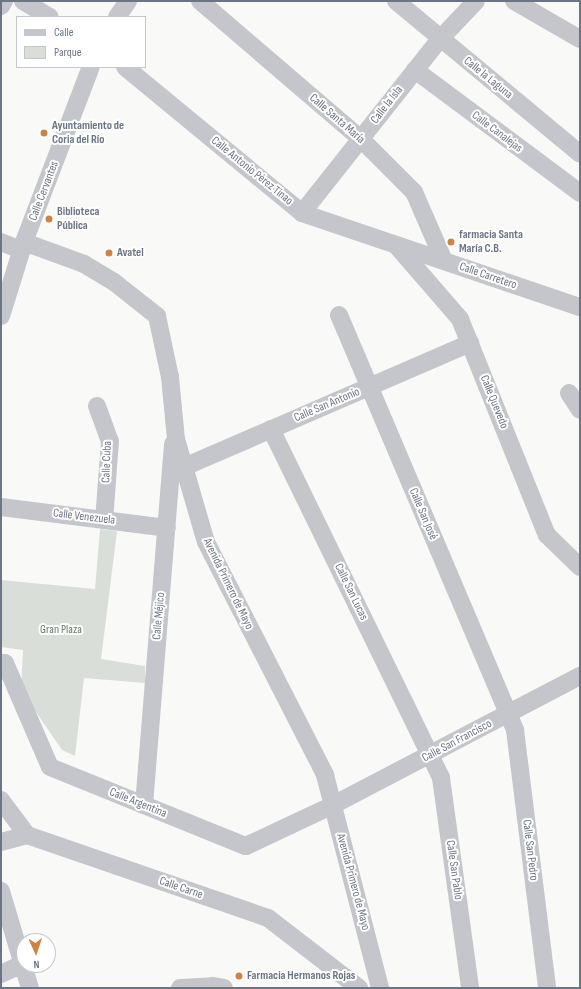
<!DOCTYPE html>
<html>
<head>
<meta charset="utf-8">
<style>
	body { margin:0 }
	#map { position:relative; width:581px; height:989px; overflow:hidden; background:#f9faf8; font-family:"Sofia Sans Condensed",sans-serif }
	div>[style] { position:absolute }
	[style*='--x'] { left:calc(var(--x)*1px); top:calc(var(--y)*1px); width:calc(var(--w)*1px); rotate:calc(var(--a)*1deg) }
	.green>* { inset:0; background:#d9ded8 }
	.minor>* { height:18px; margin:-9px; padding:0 9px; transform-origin:9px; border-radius:9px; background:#c4c6cb }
	.dots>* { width:11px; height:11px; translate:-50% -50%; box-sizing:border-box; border:2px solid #fff; border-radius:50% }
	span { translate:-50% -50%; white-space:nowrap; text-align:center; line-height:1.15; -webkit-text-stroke:4px #fff; paint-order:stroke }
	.street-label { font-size:12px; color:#6c7585 }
	.poi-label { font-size:12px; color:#6c7585; font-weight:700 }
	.left { translate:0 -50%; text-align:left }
	.park-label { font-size:12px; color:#667866 }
	.frame { position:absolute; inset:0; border:2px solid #6c7585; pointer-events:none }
	.legend { position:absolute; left:16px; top:16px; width:130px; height:52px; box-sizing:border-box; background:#fff; border:1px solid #c4c8ce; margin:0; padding:5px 7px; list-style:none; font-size:12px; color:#6c7585 }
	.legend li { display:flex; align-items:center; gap:8px; height:20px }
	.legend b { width:20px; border:1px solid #c4c8ce }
	.north { position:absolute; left:16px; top:933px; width:40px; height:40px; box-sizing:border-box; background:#fff; border:1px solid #c4c8ce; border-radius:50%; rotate:177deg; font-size:11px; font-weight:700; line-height:16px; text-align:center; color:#6c7585 }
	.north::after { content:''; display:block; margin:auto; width:14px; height:18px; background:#d08242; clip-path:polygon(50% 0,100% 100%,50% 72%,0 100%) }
</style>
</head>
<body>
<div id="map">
	<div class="green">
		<div style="clip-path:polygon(100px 529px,117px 531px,101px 659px,145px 666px,145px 683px,84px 678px,75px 756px,62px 750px,21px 690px,23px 650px,1px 647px,1px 580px,95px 589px)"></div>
	</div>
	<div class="minor">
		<div style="--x:23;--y:1;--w:31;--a:31"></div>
		<div style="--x:200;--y:1;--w:212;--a:40.6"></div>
		<div style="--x:361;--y:139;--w:75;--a:45"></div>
		<div style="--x:414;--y:192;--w:75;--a:66.5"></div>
		<div style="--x:396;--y:1;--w:239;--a:39.7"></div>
		<div style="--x:514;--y:1;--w:76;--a:29.9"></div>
		<div style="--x:1;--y:6;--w:6;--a:-59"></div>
		<div style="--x:117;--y:17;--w:19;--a:-55"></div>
		<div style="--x:125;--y:67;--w:229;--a:39.5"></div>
		<div style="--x:302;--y:213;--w:293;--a:18.7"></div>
		<div style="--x:415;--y:70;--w:206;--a:36.7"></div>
		<div style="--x:302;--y:213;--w:222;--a:-51.6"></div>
		<div style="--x:440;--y:39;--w:52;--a:-46.5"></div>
		<div style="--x:1;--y:242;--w:22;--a:22"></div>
		<div style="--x:24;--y:242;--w:64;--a:20.1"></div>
		<div style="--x:84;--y:264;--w:35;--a:31"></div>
		<div style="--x:114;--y:282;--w:55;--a:38.3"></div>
		<div style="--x:157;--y:316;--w:62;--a:78"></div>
		<div style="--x:170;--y:377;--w:62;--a:84.5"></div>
		<div style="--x:176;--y:439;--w:107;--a:73.8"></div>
		<div style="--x:206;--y:542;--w:262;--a:62.9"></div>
		<div style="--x:325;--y:775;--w:220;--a:75.5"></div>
		<div style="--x:396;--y:245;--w:98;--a:49.1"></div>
		<div style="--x:460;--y:319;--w:233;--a:68.1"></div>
		<div style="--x:547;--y:535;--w:46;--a:44.1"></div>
		<div style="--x:339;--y:315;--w:451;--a:67"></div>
		<div style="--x:515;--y:730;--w:260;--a:82.9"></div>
		<div style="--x:1;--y:316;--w:77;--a:-72.7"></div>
		<div style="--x:24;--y:242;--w:187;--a:-69.1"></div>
		<div style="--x:569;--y:393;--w:20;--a:57"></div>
		<div style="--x:97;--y:406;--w:37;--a:70"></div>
		<div style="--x:110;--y:441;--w:79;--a:94.3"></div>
		<div style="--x:271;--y:429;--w:388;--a:64"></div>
		<div style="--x:441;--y:778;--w:212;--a:82.1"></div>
		<div style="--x:184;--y:467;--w:312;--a:-23.4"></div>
		<div style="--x:1;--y:507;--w:167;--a:7.2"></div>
		<div style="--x:1;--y:663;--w:4;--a:0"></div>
		<div style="--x:5;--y:663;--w:113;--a:66.6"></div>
		<div style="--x:50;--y:767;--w:211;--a:22"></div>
		<div style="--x:246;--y:846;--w:96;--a:-25.2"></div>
		<div style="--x:333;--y:805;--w:279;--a:-27.6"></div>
		<div style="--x:1;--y:800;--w:44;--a:53.4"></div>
		<div style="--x:27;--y:835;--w:255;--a:19"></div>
		<div style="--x:268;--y:918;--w:115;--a:37.6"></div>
		<div style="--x:144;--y:805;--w:362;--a:-85.4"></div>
		<div style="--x:1;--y:842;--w:27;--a:-15"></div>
		<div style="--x:1;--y:891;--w:101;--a:73.4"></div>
		<div style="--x:1;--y:974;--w:14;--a:-25"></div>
		<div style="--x:14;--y:968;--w:9;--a:-6"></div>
		<div style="--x:180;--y:988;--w:33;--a:-3"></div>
		<div style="--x:213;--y:986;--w:11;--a:10"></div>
	</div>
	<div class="dots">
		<div style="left:44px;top:133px;background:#d08242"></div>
		<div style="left:49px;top:219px;background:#d08242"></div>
		<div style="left:451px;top:242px;background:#d08242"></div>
		<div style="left:109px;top:253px;background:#d08242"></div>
		<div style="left:239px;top:976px;background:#d08242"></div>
	</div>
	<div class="street-label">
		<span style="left:488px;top:78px;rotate:39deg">Calle la Laguna</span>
		<span style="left:387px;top:105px;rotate:-52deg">Calle la Isla</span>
		<span style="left:337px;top:119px;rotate:41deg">Calle Santa María</span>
		<span style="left:497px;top:132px;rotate:37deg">Calle Canalejas</span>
		<span style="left:252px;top:171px;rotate:39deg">Calle Antonio Pérez Tinao</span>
		<span style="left:44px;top:191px;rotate:-69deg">Calle Cervantes</span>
		<span style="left:488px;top:276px;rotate:19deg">Calle Carretero</span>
		<span style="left:494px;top:402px;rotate:68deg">Calle Quevedo</span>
		<span style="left:327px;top:405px;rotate:-23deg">Calle San Antonio</span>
		<span style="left:107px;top:462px;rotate:-88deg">Calle Cuba</span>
		<span style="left:423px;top:514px;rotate:67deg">Calle San José</span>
		<span style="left:84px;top:517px;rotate:7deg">Calle Venezuela</span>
		<span style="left:228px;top:584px;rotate:64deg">Avenida Primero de Mayo</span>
		<span style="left:351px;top:592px;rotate:64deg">Calle San Lucas</span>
		<span style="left:159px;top:616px;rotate:-85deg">Calle Méjico</span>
		<span style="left:457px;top:741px;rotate:-28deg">Calle San Francisco</span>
		<span style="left:138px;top:803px;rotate:22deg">Calle Argentina</span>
		<span style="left:530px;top:850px;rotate:83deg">Calle San Pedro</span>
		<span style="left:454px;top:870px;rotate:82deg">Calle San Pablo</span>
		<span style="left:353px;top:882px;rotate:75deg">Avenida Primero de Mayo</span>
		<span style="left:181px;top:888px;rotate:19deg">Calle Carne</span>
	</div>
	<div class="poi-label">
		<span class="left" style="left:52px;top:133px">Ayuntamiento de<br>Coria del Río</span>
		<span class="left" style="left:57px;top:219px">Biblioteca<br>Pública</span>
		<span class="left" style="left:459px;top:242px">farmacia Santa<br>María C.B.</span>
		<span class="left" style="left:117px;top:253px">Avatel</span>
		<span class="left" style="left:247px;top:976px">Farmacia Hermanos Rojas</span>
	</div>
	<div class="park-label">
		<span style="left:61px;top:630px">Gran Plaza</span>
	</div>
	<div class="frame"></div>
	<ul class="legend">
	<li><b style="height:5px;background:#c4c6cb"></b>Calle</li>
	<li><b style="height:11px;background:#d9ded8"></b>Parque</li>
	</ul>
	<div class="north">N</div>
</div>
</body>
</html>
